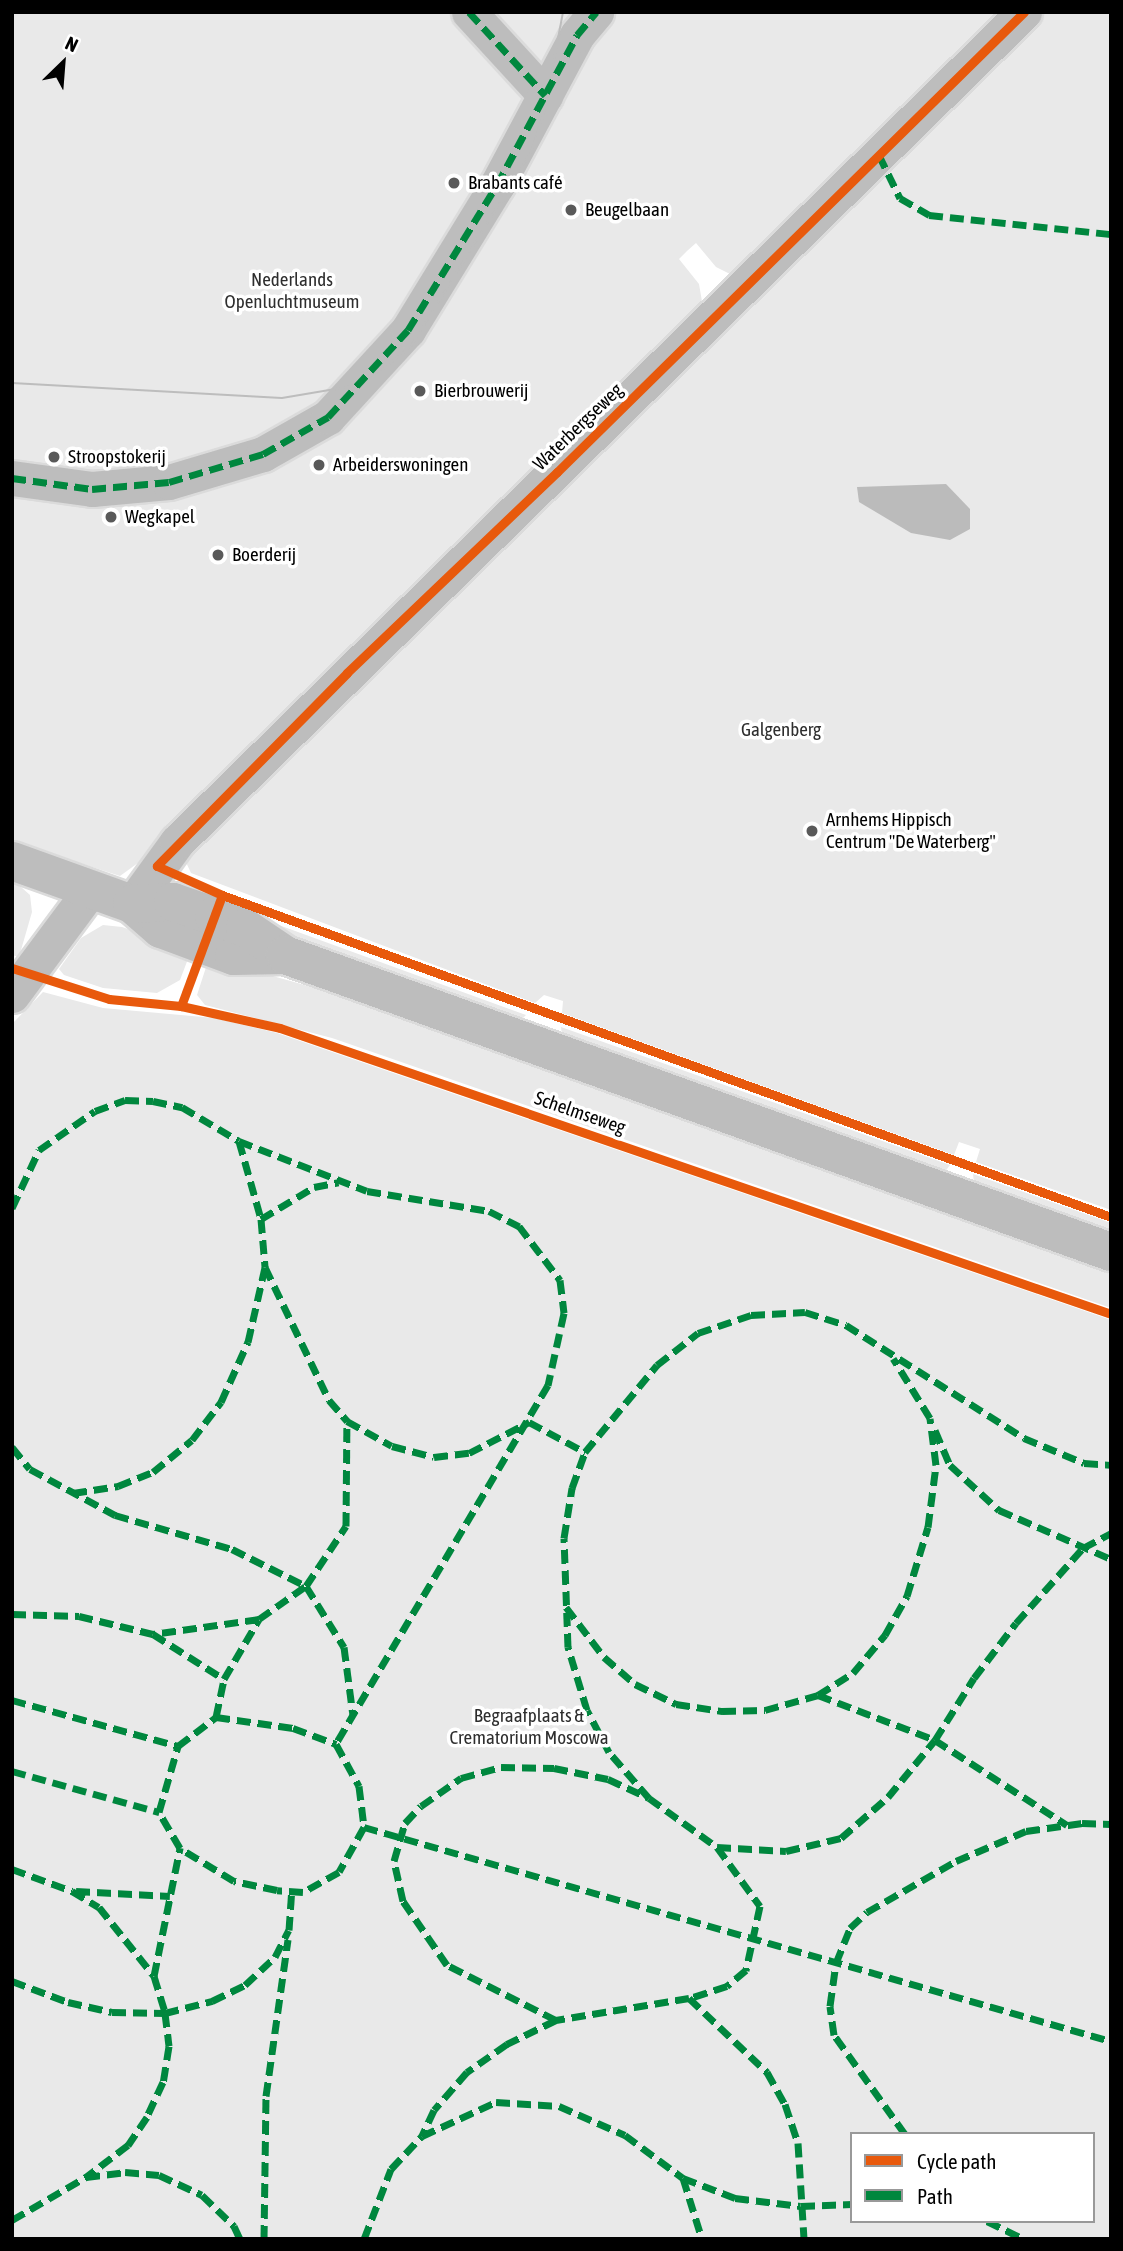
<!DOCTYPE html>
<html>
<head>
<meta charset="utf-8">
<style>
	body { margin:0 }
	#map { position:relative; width:1123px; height:2251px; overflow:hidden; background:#fff; font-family:"Asap Condensed",sans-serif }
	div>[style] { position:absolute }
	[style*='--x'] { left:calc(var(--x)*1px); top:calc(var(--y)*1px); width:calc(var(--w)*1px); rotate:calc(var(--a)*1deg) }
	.green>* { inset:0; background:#e9e9e9 }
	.water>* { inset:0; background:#bbb }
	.roads { filter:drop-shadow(2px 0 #dbdbdb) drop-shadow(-2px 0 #dbdbdb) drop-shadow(0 2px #dbdbdb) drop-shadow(0 -2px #dbdbdb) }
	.minor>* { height:35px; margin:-17.5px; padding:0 17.5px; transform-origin:17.5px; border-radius:17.5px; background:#bdbdbd }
	.major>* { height:38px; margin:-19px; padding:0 19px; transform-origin:19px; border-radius:19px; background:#bdbdbd }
	.tram>* { height:2px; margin:-1px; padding:0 1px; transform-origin:1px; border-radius:1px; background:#bdbdbd }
	.quiet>* { height:7px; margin-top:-3.5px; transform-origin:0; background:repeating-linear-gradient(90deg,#00873e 0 14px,transparent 0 21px) }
	.cycleway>* { height:9px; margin:-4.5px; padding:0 4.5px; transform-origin:4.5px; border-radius:4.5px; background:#e8590c }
	.dots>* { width:19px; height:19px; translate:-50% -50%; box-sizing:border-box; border:4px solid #fff; border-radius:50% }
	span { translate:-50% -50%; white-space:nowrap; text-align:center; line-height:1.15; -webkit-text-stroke:7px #fff; paint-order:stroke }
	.poi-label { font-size:19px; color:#000 }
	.left { translate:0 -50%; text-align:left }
	.park-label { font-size:19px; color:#2e2e2e }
	.street-label { font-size:19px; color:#000 }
	.frame { position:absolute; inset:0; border:14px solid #000; pointer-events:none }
	.legend { position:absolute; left:850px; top:2132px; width:245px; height:91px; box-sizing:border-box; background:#fff; border:2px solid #999; margin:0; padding:9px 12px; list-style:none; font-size:21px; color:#000 }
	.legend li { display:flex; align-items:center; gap:14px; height:35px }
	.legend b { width:35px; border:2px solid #999 }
	.north { position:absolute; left:28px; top:28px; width:70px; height:70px; -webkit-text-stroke:5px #fff; paint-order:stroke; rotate:25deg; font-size:19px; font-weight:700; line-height:28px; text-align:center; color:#000 }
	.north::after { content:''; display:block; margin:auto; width:24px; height:32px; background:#000; clip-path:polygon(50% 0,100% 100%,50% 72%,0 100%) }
</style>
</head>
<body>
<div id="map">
	<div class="green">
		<div style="clip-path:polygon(12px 12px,1014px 12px,738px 278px,716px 267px,696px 243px,687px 251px,679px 259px,699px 284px,703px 307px,550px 464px,142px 860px,120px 876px,12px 841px)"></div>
		<div style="clip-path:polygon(1033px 12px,1111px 12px,1111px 1210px,976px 1162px,980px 1149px,959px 1142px,954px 1155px,562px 1013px,563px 1001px,544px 995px,535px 1003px,191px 873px,183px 856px)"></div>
		<div style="clip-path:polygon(12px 879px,30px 895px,32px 912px,19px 957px,12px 955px)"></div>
		<div style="clip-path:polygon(232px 908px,526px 1015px,520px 1021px,227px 911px)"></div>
		<div style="clip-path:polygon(103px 925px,122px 927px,191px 951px,180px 980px,157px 993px,103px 988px,64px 975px,59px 969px,81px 938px)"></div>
		<div style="clip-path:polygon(209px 958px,326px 991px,523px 1059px,1111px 1270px,1111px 1308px,332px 1038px,205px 1005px,197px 995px)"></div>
		<div style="clip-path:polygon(evenodd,43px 992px,103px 1008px,214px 1018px,277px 1033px,1111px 1320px,1111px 2239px,12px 2239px,12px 1024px,43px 992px,852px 2134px,1093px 2134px,1093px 2221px,852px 2221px,852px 2134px)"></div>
		<div style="clip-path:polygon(561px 1027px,950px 1165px,944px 1173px,562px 1036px)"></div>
		<div style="clip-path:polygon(973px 1174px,1111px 1223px,1111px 1233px,974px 1183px)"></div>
	</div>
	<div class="water">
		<div style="clip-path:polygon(946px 484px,970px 509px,970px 529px,950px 540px,911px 533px,859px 502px,857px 487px)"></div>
	</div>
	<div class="roads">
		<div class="minor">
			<div style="--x:469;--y:12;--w:113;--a:47.5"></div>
			<div style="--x:12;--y:478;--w:81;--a:7.8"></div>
			<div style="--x:92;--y:489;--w:77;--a:-5.2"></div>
			<div style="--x:169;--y:482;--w:98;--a:-16.6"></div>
			<div style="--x:263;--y:454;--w:75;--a:-29.6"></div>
			<div style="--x:328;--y:417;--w:118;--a:-47.4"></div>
			<div style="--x:408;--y:330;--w:170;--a:-58.5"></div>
			<div style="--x:497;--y:185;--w:170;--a:-61.9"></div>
			<div style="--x:577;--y:35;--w:30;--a:-50"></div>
			<div style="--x:132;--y:904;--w:77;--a:-54"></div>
			<div style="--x:177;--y:842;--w:1186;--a:-44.42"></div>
			<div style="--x:12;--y:995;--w:132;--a:-53.3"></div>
		</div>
		<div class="major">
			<div style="--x:12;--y:861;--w:127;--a:19.7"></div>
			<div style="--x:132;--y:904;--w:38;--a:41"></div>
			<div style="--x:161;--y:929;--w:78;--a:20.3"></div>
			<div style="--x:234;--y:956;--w:51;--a:-1.1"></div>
			<div style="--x:132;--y:904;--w:41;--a:-2.8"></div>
			<div style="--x:173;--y:902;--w:43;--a:18.9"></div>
			<div style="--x:214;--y:916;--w:33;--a:21"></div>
			<div style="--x:245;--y:928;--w:48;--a:34"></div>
			<div style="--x:285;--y:955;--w:878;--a:19.78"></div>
		</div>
	</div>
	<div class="tram">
		<div style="--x:12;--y:383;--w:270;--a:3.2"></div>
		<div style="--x:282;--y:398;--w:72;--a:-9.6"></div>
		<div style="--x:353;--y:386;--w:38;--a:-30"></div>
		<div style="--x:386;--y:367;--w:33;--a:-40"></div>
		<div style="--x:411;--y:346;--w:226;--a:-58.2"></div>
		<div style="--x:530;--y:154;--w:39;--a:-71"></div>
		<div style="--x:543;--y:117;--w:107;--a:-79.2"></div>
	</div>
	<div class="quiet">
		<div style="--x:469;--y:12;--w:113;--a:47.5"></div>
		<div style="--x:879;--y:155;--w:48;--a:64"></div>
		<div style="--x:900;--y:198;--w:34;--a:30"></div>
		<div style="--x:929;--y:215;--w:183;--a:6"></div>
		<div style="--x:12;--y:478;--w:81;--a:7.8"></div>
		<div style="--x:92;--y:489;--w:77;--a:-5.2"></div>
		<div style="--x:169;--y:482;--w:98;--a:-16.6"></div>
		<div style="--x:263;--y:454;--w:75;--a:-29.6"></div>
		<div style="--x:328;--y:417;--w:118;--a:-47.4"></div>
		<div style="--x:408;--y:330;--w:170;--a:-58.5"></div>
		<div style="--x:497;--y:185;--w:170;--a:-61.9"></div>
		<div style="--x:577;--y:35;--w:30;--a:-50"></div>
		<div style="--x:239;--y:1141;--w:81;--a:74.2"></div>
		<div style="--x:261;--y:1219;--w:48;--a:85.2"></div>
		<div style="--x:12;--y:1208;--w:64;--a:-65"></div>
		<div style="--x:39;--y:1150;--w:68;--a:-34.9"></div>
		<div style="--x:95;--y:1111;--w:32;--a:-20"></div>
		<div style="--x:125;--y:1100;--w:28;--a:2"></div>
		<div style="--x:153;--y:1101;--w:30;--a:12"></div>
		<div style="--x:182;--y:1107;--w:66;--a:30.8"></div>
		<div style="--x:239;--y:1141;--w:137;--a:21.3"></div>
		<div style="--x:367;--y:1191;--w:124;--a:9.3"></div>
		<div style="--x:489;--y:1211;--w:34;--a:27"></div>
		<div style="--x:519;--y:1226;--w:68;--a:52.8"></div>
		<div style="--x:560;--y:1280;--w:33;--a:83"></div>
		<div style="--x:564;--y:1313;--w:74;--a:102.5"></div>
		<div style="--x:548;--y:1385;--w:417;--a:120.6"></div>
		<div style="--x:261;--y:1219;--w:62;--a:-31.1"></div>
		<div style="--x:314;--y:1187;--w:25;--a:-11"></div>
		<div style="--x:935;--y:1430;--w:38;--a:67"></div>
		<div style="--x:950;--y:1465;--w:67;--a:42.6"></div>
		<div style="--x:999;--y:1510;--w:122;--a:23.6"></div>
		<div style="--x:12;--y:1447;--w:28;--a:51"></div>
		<div style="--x:30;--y:1469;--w:97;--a:28.4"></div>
		<div style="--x:115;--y:1515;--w:122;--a:16.2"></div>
		<div style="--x:232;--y:1549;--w:83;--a:26.6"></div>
		<div style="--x:306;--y:1586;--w:72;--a:58.1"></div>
		<div style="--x:344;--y:1647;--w:69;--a:82.5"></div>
		<div style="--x:73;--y:1493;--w:46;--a:-8.8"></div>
		<div style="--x:118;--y:1486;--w:38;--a:-22"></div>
		<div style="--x:153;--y:1472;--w:50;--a:-39.4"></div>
		<div style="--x:192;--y:1440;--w:48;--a:-52.7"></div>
		<div style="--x:221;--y:1402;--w:66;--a:-65.8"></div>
		<div style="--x:248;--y:1342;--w:77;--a:-77.2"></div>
		<div style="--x:265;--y:1267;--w:148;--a:64.3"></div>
		<div style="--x:329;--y:1400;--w:28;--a:49"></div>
		<div style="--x:347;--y:1421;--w:51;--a:29.1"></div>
		<div style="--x:392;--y:1446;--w:43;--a:14.7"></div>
		<div style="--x:434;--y:1457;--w:35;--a:-7"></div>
		<div style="--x:469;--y:1453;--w:68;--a:-27.3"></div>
		<div style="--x:529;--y:1422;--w:64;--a:28.2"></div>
		<div style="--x:566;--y:1607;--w:63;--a:52.8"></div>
		<div style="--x:604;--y:1657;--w:41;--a:41.1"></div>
		<div style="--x:635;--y:1684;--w:46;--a:26"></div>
		<div style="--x:676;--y:1704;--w:47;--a:8.7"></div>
		<div style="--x:722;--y:1711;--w:43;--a:-1.3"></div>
		<div style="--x:765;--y:1710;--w:55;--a:-15.8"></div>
		<div style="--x:818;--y:1695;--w:41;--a:-32.2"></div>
		<div style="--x:853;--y:1673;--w:50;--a:-49.9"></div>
		<div style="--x:885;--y:1635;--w:45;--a:-60.6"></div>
		<div style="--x:907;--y:1596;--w:72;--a:-73.1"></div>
		<div style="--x:928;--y:1527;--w:63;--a:-82.6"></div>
		<div style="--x:936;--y:1465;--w:47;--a:-97.3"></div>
		<div style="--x:930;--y:1418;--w:70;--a:-121.7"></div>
		<div style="--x:12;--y:1614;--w:67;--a:1.7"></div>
		<div style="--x:79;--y:1616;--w:76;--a:13.7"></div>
		<div style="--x:259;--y:1619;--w:107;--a:171.9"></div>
		<div style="--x:153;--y:1634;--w:84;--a:32.4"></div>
		<div style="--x:224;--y:1679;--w:69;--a:-59.7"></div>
		<div style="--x:259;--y:1619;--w:57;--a:-35.1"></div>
		<div style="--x:306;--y:1586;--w:72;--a:-56.3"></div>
		<div style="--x:346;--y:1526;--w:105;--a:-89.5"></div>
		<div style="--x:818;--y:1695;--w:125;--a:21"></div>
		<div style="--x:935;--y:1740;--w:157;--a:32.8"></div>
		<div style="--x:12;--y:1700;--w:172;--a:15.5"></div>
		<div style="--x:216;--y:1717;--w:78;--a:8.1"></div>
		<div style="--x:293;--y:1728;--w:46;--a:20.4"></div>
		<div style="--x:336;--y:1744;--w:48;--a:61.3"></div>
		<div style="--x:359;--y:1786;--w:41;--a:83"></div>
		<div style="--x:364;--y:1827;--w:51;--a:119.1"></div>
		<div style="--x:339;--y:1872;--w:41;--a:150.9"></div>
		<div style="--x:303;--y:1892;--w:26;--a:-176"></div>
		<div style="--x:277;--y:1890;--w:44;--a:-168.2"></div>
		<div style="--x:234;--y:1881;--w:63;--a:-148.6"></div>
		<div style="--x:180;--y:1848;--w:42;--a:-120.3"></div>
		<div style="--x:159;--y:1812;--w:69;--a:-73.9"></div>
		<div style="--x:178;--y:1746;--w:48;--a:-37.3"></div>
		<div style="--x:216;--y:1717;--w:39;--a:-78"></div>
		<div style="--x:501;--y:1767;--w:53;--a:1.1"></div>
		<div style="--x:554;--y:1768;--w:55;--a:11.5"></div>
		<div style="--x:608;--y:1779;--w:45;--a:24.9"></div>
		<div style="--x:649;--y:1798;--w:84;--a:35.8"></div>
		<div style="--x:717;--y:1847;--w:73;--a:53.9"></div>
		<div style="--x:760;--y:1906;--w:66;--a:102.3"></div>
		<div style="--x:746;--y:1970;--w:25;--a:140"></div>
		<div style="--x:727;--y:1986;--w:40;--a:162"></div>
		<div style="--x:689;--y:1998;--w:135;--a:170.6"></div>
		<div style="--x:556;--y:2020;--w:122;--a:-153.2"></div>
		<div style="--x:447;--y:1965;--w:78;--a:-124.5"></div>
		<div style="--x:403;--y:1901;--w:41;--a:-102.7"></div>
		<div style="--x:394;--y:1861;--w:40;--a:-74"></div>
		<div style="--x:405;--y:1823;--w:23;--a:-47"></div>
		<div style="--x:421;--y:1806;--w:49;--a:-35"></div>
		<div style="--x:461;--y:1778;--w:41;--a:-15.4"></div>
		<div style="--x:12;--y:1771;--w:153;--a:15.6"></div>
		<div style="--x:649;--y:1798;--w:61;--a:-131"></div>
		<div style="--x:609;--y:1752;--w:47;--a:-117.6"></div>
		<div style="--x:587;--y:1710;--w:66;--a:-106.8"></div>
		<div style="--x:568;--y:1647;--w:109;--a:-92.1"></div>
		<div style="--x:564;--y:1538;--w:51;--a:-80.9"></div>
		<div style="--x:572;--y:1488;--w:38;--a:-70"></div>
		<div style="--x:585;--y:1452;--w:113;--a:-50.4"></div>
		<div style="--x:657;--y:1365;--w:52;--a:-38"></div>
		<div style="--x:698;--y:1333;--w:56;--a:-18.8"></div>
		<div style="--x:751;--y:1315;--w:54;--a:-3.2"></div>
		<div style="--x:805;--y:1312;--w:43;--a:17.6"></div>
		<div style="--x:846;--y:1325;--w:211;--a:32.4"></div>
		<div style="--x:1024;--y:1438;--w:65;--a:22.6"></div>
		<div style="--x:1084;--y:1463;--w:27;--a:4"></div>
		<div style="--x:364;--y:1827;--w:777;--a:15.99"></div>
		<div style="--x:717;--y:1847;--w:69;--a:3.3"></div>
		<div style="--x:786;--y:1851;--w:57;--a:-13.3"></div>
		<div style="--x:841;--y:1838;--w:62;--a:-41.1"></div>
		<div style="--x:888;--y:1797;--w:74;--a:-50.5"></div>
		<div style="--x:935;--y:1740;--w:73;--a:-57.8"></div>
		<div style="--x:974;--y:1678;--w:69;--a:-52.6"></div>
		<div style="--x:1016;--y:1623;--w:101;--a:-48.2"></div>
		<div style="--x:1083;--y:1548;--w:32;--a:-28"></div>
		<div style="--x:12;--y:1869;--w:64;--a:20.1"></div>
		<div style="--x:72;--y:1891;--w:31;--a:31"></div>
		<div style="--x:99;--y:1907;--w:88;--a:51.4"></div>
		<div style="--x:154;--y:1976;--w:39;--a:73"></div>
		<div style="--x:165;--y:2013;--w:33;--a:83"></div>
		<div style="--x:169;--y:2046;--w:36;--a:99"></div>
		<div style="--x:163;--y:2082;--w:38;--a:115"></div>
		<div style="--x:147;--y:2117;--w:34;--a:124"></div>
		<div style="--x:128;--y:2145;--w:53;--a:142.7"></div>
		<div style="--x:76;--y:1891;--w:94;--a:3"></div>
		<div style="--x:154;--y:1976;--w:131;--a:-78.5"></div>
		<div style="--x:12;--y:1981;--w:60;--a:20.6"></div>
		<div style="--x:68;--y:2002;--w:45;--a:12.8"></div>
		<div style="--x:112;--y:2012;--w:53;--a:1.1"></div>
		<div style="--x:165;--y:2013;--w:49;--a:-14.3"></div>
		<div style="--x:212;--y:2001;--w:37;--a:-26"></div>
		<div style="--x:245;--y:1985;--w:41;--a:-43"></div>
		<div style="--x:275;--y:1957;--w:30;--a:-63"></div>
		<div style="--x:289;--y:1930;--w:39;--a:-86"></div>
		<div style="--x:689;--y:1998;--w:108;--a:43.5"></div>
		<div style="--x:767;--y:2072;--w:37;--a:61"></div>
		<div style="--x:785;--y:2104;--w:41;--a:71.6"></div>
		<div style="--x:798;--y:2143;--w:96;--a:86.4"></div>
		<div style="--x:556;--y:2020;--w:55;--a:153.9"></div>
		<div style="--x:507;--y:2044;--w:49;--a:145"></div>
		<div style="--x:467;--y:2072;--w:50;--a:131"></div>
		<div style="--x:434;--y:2110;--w:29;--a:115"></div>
		<div style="--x:422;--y:2136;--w:81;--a:-24.7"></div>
		<div style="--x:496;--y:2102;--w:63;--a:3.6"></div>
		<div style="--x:559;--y:2106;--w:72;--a:23.7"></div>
		<div style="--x:625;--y:2135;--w:72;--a:36.6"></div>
		<div style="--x:683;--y:2178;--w:56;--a:21"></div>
		<div style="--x:735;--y:2198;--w:66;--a:6.9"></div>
		<div style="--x:801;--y:2206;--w:51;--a:-2.2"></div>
		<div style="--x:905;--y:2134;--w:122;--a:-125.6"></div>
		<div style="--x:834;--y:2035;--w:29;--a:-98"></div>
		<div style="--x:830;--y:2006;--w:43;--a:-82.1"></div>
		<div style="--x:836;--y:1963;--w:38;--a:-68"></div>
		<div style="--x:850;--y:1928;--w:23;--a:-43"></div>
		<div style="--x:867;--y:1912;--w:103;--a:-29.8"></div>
		<div style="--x:956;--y:1861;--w:76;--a:-23.2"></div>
		<div style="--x:1026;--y:1831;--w:57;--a:-8.1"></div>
		<div style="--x:1082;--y:1823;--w:29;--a:2"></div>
		<div style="--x:683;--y:2178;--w:64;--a:72.7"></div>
		<div style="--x:12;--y:2220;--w:86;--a:-30.2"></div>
		<div style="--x:86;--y:2177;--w:39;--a:-7"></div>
		<div style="--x:125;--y:2172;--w:34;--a:5"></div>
		<div style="--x:159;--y:2175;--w:47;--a:24.9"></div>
		<div style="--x:202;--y:2195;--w:45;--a:44.1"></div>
		<div style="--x:234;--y:2226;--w:14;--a:65"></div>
		<div style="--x:987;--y:2221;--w:41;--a:25.9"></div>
		<div style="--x:264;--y:2239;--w:143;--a:-89.2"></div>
		<div style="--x:266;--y:2096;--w:158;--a:-82"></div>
		<div style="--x:364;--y:2239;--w:75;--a:-68.9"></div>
		<div style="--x:391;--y:2169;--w:45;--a:-46.8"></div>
	</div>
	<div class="cycleway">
		<div style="--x:1024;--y:12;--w:656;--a:135.43"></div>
		<div style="--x:557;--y:472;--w:291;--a:136.3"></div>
		<div style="--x:347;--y:673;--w:271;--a:134.6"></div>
		<div style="--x:157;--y:866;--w:71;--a:24"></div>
		<div style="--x:222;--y:895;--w:946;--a:19.91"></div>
		<div style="--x:12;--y:968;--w:102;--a:17.7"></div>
		<div style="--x:109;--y:999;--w:72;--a:5.6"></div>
		<div style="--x:181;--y:1006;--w:101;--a:12.5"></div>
		<div style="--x:280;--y:1028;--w:879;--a:18.99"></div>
		<div style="--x:181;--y:1006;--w:118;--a:-69.7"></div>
	</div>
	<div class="dots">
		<div style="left:454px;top:183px;background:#595959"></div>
		<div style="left:571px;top:210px;background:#595959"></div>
		<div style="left:420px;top:391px;background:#595959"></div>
		<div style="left:54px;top:457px;background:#595959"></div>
		<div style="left:319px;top:465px;background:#595959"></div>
		<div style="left:111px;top:517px;background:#595959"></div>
		<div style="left:218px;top:555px;background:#595959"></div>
		<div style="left:812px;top:831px;background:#595959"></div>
	</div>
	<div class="poi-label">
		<span class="left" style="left:468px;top:183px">Brabants café</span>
		<span class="left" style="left:585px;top:210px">Beugelbaan</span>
		<span class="left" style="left:434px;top:391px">Bierbrouwerij</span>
		<span class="left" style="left:68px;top:457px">Stroopstokerij</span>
		<span class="left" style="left:333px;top:465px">Arbeiderswoningen</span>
		<span class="left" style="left:125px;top:517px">Wegkapel</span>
		<span class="left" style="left:232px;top:555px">Boerderij</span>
		<span class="left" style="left:826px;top:831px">Arnhems Hippisch<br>Centrum "De Waterberg"</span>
	</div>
	<div class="park-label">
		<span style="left:292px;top:291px">Nederlands<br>Openluchtmuseum</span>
		<span style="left:781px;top:730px">Galgenberg</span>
		<span style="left:529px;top:1727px">Begraafplaats &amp;<br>Crematorium Moscowa</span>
	</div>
	<div class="street-label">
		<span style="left:578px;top:427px;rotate:-44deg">Waterbergseweg</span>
		<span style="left:580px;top:1113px;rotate:19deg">Schelmseweg</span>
	</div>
	<div class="frame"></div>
	<ul class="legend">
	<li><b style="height:9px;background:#e8590c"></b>Cycle path</li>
	<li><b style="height:9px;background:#00873e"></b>Path</li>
	</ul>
	<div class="north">N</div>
</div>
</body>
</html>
